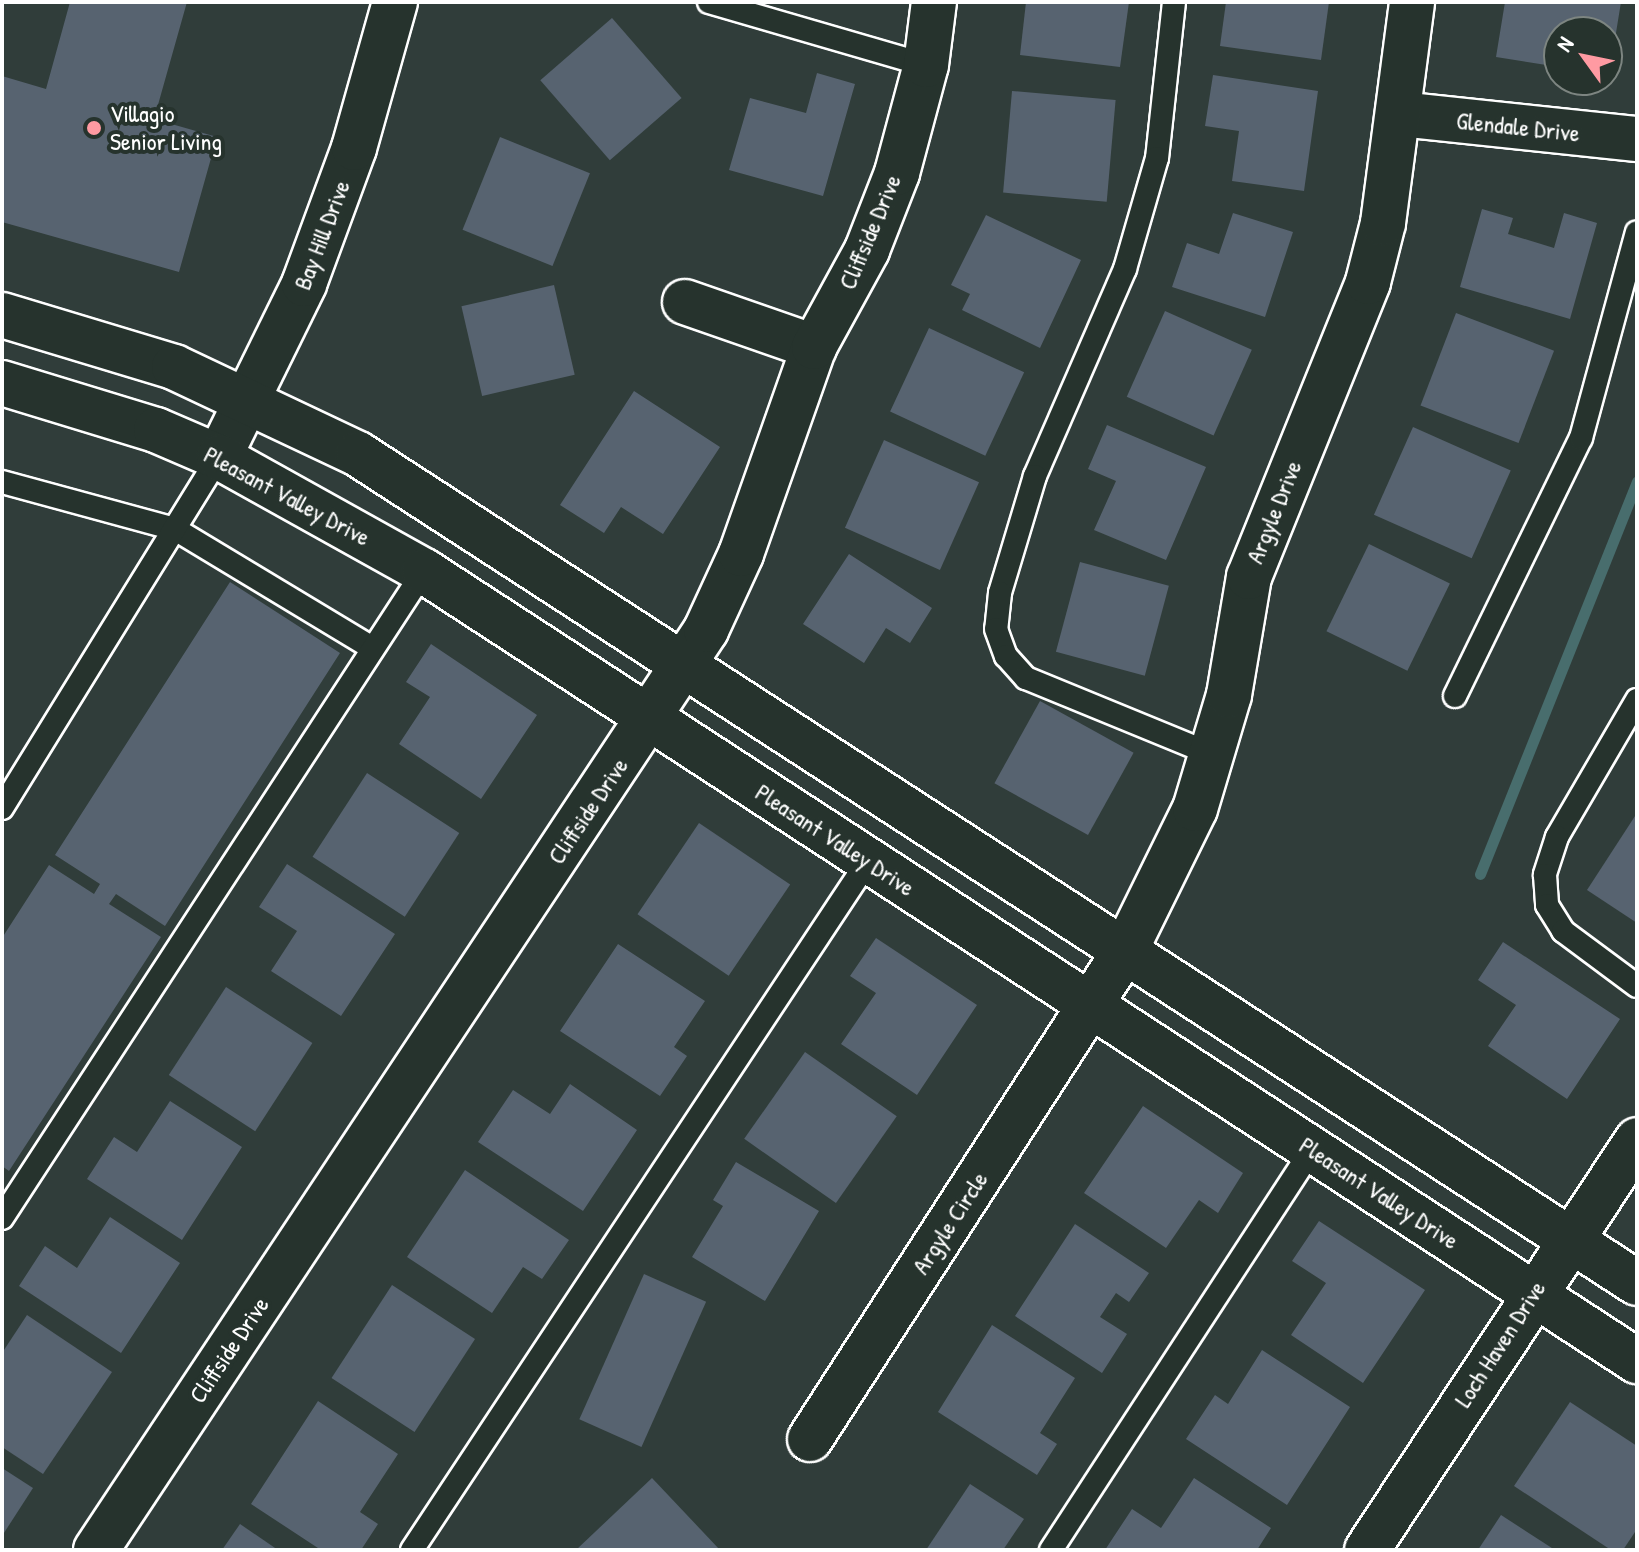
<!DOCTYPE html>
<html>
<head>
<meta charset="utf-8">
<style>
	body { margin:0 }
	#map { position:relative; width:1639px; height:1552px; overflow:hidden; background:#303d3a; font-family:"Patrick Hand",sans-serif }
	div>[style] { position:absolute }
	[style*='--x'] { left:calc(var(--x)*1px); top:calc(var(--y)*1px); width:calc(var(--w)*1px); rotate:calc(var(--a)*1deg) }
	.stream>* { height:11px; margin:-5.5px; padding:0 5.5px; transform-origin:5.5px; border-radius:5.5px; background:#486d6d }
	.building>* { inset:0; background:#576370; transform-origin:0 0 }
	.roads { filter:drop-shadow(2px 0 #fff) drop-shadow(-2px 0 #fff) drop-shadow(0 2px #fff) drop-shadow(0 -2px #fff) }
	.service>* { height:22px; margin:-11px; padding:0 11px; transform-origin:11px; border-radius:11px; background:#26332d }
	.minor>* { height:44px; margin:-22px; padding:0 22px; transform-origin:22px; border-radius:22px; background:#26332d }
	.tertiary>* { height:44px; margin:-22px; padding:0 22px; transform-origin:22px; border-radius:22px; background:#26332d }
	.dots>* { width:22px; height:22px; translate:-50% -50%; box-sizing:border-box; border:4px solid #26332d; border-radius:50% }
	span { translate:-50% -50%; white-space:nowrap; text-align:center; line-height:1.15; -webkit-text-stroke:8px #26332d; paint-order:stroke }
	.poi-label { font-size:24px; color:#fff }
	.left { translate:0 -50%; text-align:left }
	.street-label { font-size:24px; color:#fff }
	.frame { position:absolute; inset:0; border:4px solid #fff; pointer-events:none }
	.north { position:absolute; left:1543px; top:16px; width:80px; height:80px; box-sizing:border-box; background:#26332d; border:2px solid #7d8581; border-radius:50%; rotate:303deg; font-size:22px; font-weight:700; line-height:32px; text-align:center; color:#fff }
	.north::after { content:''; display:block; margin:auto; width:28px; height:36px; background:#ff9aa2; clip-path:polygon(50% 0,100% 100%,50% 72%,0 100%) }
</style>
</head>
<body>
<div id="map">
	<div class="stream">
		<div style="--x:1480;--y:874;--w:423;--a:-68.2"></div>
	</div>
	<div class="building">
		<div style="clip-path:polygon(70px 2px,187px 2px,154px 119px,217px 137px,179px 272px,2px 222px,2px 76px,46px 89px)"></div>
		<div style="clip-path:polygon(1026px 2px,1129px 2px,1120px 67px,1020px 55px)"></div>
		<div style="clip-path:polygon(1226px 2px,1329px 2px,1321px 60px,1220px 46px)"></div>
		<div style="clip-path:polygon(1505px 2px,1621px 2px,1609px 76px,1607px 32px,1559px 32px,1559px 67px,1496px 57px)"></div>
		<div style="left:612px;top:18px;width:106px;height:95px;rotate:49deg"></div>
		<div style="clip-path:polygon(817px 73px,855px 84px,823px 196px,729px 170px,750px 98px,806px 113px)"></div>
		<div style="clip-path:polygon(1213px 75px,1318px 91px,1304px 191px,1232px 181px,1239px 131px,1205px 126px)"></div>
		<div style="left:1012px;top:91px;width:104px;height:102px;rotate:5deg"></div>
		<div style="left:500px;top:137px;width:97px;height:100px;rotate:22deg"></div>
		<div style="clip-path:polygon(1482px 209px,1513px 218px,1508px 234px,1554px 248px,1564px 213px,1597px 223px,1570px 319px,1460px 287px)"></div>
		<div style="clip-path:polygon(1233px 213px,1293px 232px,1265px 317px,1172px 287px,1187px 243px,1219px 254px)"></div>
		<div style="clip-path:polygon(986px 215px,1081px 260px,1040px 348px,962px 310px,970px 294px,951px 285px)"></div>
		<div style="left:554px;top:285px;width:92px;height:95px;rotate:77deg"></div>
		<div style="left:1165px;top:311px;width:95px;height:94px;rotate:24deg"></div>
		<div style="left:1456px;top:313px;width:105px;height:99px;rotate:21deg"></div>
		<div style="left:929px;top:328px;width:105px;height:92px;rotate:25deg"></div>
		<div style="clip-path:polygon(634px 391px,720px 447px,663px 534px,621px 507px,604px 533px,560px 505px)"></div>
		<div style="clip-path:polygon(1107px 425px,1206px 467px,1166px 560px,1094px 530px,1116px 481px,1088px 469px)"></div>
		<div style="left:1413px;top:427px;width:107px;height:96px;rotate:24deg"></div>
		<div style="left:884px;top:440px;width:104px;height:96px;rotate:24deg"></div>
		<div style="left:1369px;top:544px;width:90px;height:97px;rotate:26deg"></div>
		<div style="clip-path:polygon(849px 554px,932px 608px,910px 643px,886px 628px,864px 663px,803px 624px)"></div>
		<div style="left:1080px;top:562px;width:92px;height:93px;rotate:15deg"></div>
		<div style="clip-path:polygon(230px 582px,340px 653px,165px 926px,116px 894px,109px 904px,161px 937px,9px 1171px,2px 1166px,2px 938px,49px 865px,94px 894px,100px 884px,55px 855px)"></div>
		<div style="clip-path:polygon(431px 644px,537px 715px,481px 799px,399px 744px,430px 697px,406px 682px)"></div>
		<div style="left:1040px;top:701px;width:107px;height:94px;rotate:29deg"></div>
		<div style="left:367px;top:773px;width:110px;height:100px;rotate:33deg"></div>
		<div style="clip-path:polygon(1637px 813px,1637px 923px,1587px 890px)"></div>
		<div style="left:699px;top:823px;width:110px;height:110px;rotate:34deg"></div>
		<div style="clip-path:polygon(287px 864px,395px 934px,341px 1016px,271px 971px,297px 931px,259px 907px)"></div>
		<div style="clip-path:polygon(876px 938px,977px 1005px,917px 1095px,841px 1044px,876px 993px,850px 976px)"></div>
		<div style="clip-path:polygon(1503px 942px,1620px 1019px,1567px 1099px,1488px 1046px,1516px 1005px,1478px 980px)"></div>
		<div style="clip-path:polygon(618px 944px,705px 1001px,674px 1047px,687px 1056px,660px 1096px,560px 1031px)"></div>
		<div style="left:226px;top:987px;width:103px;height:105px;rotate:33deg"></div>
		<div style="left:805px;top:1052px;width:112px;height:106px;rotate:35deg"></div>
		<div style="clip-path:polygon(570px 1084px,637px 1130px,583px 1211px,478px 1142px,513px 1090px,550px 1114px)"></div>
		<div style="clip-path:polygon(170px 1101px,242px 1147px,182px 1240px,87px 1179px,114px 1137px,137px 1152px)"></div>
		<div style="clip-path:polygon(1143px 1106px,1243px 1173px,1218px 1213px,1199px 1200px,1166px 1248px,1084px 1193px)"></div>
		<div style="clip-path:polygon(736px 1162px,819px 1211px,765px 1301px,692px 1257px,723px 1206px,713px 1200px)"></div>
		<div style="clip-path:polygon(465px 1170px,569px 1240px,542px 1279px,523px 1267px,492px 1313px,407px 1257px)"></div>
		<div style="clip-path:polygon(110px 1217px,180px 1263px,121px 1353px,19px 1286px,45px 1246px,77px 1268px)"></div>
		<div style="clip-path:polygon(1319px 1221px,1425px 1290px,1363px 1383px,1291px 1335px,1326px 1283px,1292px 1261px)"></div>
		<div style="clip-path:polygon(1075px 1224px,1149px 1273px,1129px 1302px,1116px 1293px,1100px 1317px,1127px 1334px,1102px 1373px,1015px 1316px)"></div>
		<div style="left:644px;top:1274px;width:68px;height:159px;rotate:24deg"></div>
		<div style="left:392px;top:1285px;width:99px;height:111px;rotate:33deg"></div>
		<div style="clip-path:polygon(27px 1315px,112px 1372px,43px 1474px,2px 1447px,2px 1353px)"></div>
		<div style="clip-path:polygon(992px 1325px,1075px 1378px,1040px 1433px,1057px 1444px,1037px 1475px,938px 1412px)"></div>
		<div style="clip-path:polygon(1262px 1350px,1350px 1407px,1287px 1505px,1186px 1439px,1215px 1395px,1228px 1404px)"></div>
		<div style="clip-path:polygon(318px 1401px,398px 1454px,360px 1512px,378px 1524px,361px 1550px,321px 1550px,251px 1504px)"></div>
		<div style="clip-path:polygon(1570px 1402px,1637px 1446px,1637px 1529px,1623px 1550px,1611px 1550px,1514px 1486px)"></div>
		<div style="clip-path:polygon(2px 1468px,33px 1488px,2px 1536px)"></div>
		<div style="clip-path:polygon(652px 1478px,720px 1550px,576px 1550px)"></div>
		<div style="clip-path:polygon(1194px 1478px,1271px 1528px,1257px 1550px,1105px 1550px,1132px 1509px,1161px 1528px)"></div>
		<div style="clip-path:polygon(970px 1484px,1024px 1519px,1003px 1550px,926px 1550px)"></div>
		<div style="clip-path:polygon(1501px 1515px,1555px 1550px,1478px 1550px)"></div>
		<div style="clip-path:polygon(240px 1524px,278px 1550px,222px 1550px)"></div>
	</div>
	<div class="roads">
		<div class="service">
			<div style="--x:709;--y:2;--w:226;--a:16.2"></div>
			<div style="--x:1174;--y:2;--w:157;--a:96.2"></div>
			<div style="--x:1157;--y:158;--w:116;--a:106.1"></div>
			<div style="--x:1125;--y:269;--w:226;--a:113.5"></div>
			<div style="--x:1035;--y:476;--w:122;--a:106.7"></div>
			<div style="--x:1000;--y:593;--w:36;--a:96"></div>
			<div style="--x:996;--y:629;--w:29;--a:70"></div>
			<div style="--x:1006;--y:656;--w:30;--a:48"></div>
			<div style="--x:1026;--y:678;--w:200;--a:22.3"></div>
			<div style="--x:2;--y:482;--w:179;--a:15.2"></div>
			<div style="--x:175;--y:529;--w:230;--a:31.1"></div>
			<div style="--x:1455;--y:696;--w:287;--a:-64"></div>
			<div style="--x:1581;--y:438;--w:213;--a:-74.8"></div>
			<div style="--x:1637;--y:700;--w:159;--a:120.3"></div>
			<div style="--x:1557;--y:837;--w:40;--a:108"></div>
			<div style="--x:1545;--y:875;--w:30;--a:86"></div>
			<div style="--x:1547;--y:905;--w:31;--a:58"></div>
			<div style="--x:1563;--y:931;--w:92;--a:36.6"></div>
			<div style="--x:2;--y:808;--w:413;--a:-58.3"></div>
			<div style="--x:2;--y:1218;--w:772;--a:-56.89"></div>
			<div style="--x:412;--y:1550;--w:826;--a:-56.5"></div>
			<div style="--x:1051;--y:1550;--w:478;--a:-56.9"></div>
		</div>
		<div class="minor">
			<div style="--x:1399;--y:114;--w:239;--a:6"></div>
			<div style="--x:685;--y:302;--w:137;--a:19.2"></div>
			<div style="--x:219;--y:457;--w:193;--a:-63.8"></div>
			<div style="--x:304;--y:284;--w:145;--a:-69.8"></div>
			<div style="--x:354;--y:148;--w:152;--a:-74.3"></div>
			<div style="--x:810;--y:1439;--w:581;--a:-57.16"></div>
			<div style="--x:1125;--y:951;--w:158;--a:-63.8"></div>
			<div style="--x:1195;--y:809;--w:119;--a:-73.4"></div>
			<div style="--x:1229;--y:695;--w:120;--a:-80.4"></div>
			<div style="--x:1249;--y:577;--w:318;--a:-68"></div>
			<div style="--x:1368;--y:282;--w:61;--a:-75.7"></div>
			<div style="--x:1383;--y:223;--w:223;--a:-82.5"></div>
			<div style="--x:96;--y:1550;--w:1104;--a:-56.45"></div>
			<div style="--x:706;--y:630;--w:84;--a:-65.3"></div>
			<div style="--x:741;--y:554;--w:219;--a:-70.6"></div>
			<div style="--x:814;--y:347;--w:111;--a:-61.3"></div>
			<div style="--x:867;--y:250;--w:83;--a:-68.7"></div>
			<div style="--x:897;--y:173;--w:112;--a:-75"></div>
			<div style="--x:926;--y:65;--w:64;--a:-82.8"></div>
			<div style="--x:1367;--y:1550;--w:491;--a:-56.6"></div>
		</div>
		<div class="tertiary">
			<div style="--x:2;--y:315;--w:180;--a:16.8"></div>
			<div style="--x:174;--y:367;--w:204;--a:25.3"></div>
			<div style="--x:358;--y:454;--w:1524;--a:32.95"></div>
			<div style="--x:2;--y:383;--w:161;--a:17"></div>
			<div style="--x:156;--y:430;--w:69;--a:23.2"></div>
			<div style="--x:219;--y:457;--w:235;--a:29.1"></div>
			<div style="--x:424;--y:571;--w:1448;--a:33.08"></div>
		</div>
	</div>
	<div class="dots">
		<div style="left:94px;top:128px;background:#ff9aa2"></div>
	</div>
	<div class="poi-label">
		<span class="left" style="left:110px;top:128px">Villagio<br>Senior Living</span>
	</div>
	<div class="street-label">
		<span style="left:1518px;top:127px;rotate:6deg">Glendale Drive</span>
		<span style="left:870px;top:232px;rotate:-67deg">Cliffside Drive</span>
		<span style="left:322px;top:235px;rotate:-69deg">Bay Hill Drive</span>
		<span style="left:287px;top:496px;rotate:28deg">Pleasant Valley Drive</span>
		<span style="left:1274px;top:512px;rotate:-68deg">Argyle Drive</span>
		<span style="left:588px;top:811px;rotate:-56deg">Cliffside Drive</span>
		<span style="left:835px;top:840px;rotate:33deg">Pleasant Valley Drive</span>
		<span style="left:1379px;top:1193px;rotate:33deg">Pleasant Valley Drive</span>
		<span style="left:950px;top:1223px;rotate:-57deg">Argyle Circle</span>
		<span style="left:1500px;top:1344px;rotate:-57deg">Loch Haven Drive</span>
		<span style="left:229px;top:1350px;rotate:-56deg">Cliffside Drive</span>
	</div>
	<div class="frame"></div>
	<div class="north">N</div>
</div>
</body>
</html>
